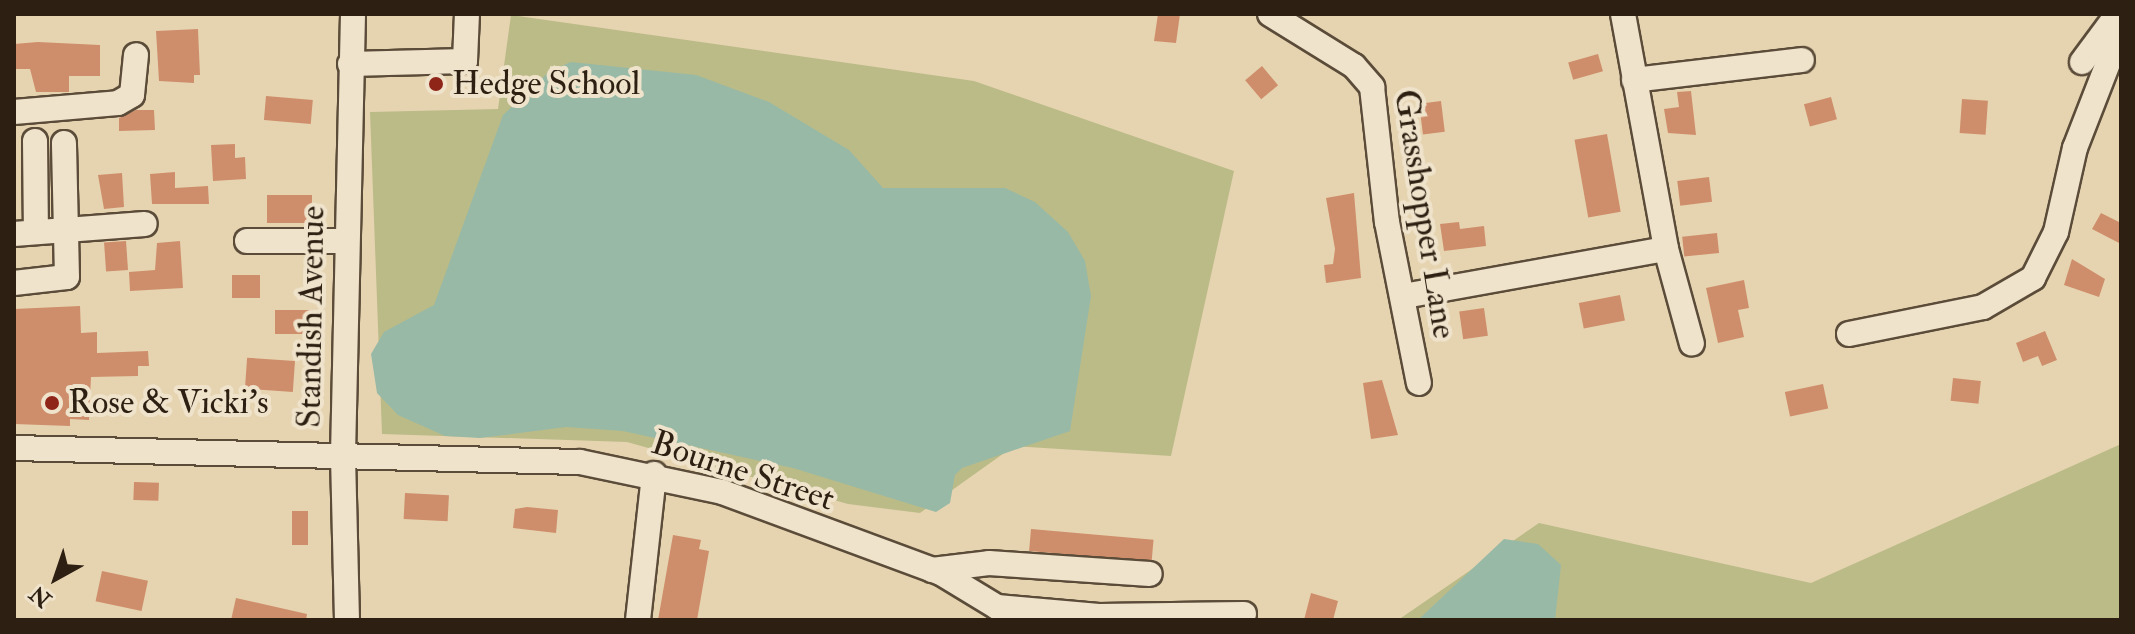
<!DOCTYPE html>
<html>
<head>
<meta charset="utf-8">
<style>
	body { margin:0 }
	#map { position:relative; width:2135px; height:634px; overflow:hidden; background:#e6d4b1; font-family:"IM FELL Double Pica",serif }
	div>[style] { position:absolute }
	[style*='--x'] { left:calc(var(--x)*1px); top:calc(var(--y)*1px); width:calc(var(--w)*1px); rotate:calc(var(--a)*1deg) }
	.green>* { inset:0; background:#bb8 }
	.water>* { inset:0; background:#97b9a6 }
	.building>* { inset:0; background:#cf8e6b; transform-origin:0 0 }
	.roads { filter:drop-shadow(2px 0 #5b4c39) drop-shadow(-2px 0 #5b4c39) drop-shadow(0 2px #5b4c39) drop-shadow(0 -2px #5b4c39) }
	.minor>* { height:24px; margin:-12px; padding:0 12px; transform-origin:12px; border-radius:12px; background:#efe3cc }
	.dots>* { width:22px; height:22px; translate:-50% -50%; box-sizing:border-box; border:4px solid #efe3cc; border-radius:50% }
	span { translate:-50% -50%; white-space:nowrap; text-align:center; line-height:1.15; -webkit-text-stroke:8px #efe3cc; paint-order:stroke }
	.poi-label { font-size:34px; color:#2d1f11 }
	.left { translate:0 -50%; text-align:left }
	.street-label { font-size:34px; color:#2d1f11 }
	.frame { position:absolute; inset:0; border:16px solid #2d1f11; pointer-events:none }
	.north { position:absolute; left:16px; top:538px; width:80px; height:80px; -webkit-text-stroke:6px #efe3cc; paint-order:stroke; rotate:220deg; font-size:22px; font-weight:700; line-height:32px; text-align:center; color:#2d1f11 }
	.north::after { content:''; display:block; margin:auto; width:28px; height:36px; background:#2d1f11; clip-path:polygon(50% 0,100% 100%,50% 72%,0 100%) }
</style>
</head>
<body>
<div id="map">
	<div class="green">
		<div style="clip-path:polygon(511px 15px,974px 81px,1234px 171px,1171px 456px,1014px 446px,920px 513px,848px 504px,627px 442px,382px 434px,370px 112px,498px 109px)"></div>
		<div style="clip-path:polygon(2121px 444px,2121px 620px,1398px 620px,1539px 523px,1811px 583px)"></div>
	</div>
	<div class="water">
		<div style="clip-path:polygon(571px 62px,696px 75px,769px 102px,849px 150px,883px 188px,1005px 188px,1035px 202px,1068px 232px,1085px 261px,1091px 296px,1070px 431px,962px 468px,955px 475px,950px 503px,936px 512px,793px 468px,623px 431px,566px 427px,480px 438px,445px 436px,398px 415px,377px 393px,371px 354px,384px 332px,434px 305px,503px 115px,550px 71px)"></div>
		<div style="clip-path:polygon(1504px 539px,1538px 544px,1561px 565px,1555px 620px,1418px 620px)"></div>
	</div>
	<div class="building">
		<div style="clip-path:polygon(1158px 14px,1180px 14px,1176px 43px,1154px 41px)"></div>
		<div style="clip-path:polygon(198px 29px,200px 75px,194px 75px,194px 83px,159px 81px,156px 31px)"></div>
		<div style="clip-path:polygon(38px 42px,100px 45px,100px 76px,69px 76px,69px 92px,36px 92px,30px 69px,14px 69px,14px 44px)"></div>
		<div style="left:1598px;top:54px;width:18px;height:31px;rotate:74deg"></div>
		<div style="left:1262px;top:66px;width:25px;height:22px;rotate:50deg"></div>
		<div style="clip-path:polygon(1691px 91px,1696px 135px,1668px 133px,1664px 109px,1679px 107px,1677px 92px)"></div>
		<div style="left:266px;top:96px;width:47px;height:24px;rotate:5deg"></div>
		<div style="left:1831px;top:97px;width:23px;height:28px;rotate:75deg"></div>
		<div style="left:1962px;top:99px;width:26px;height:34px;rotate:4deg"></div>
		<div style="left:1441px;top:101px;width:31px;height:22px;rotate:83deg"></div>
		<div style="clip-path:polygon(136px 110px,154px 110px,155px 130px,119px 131px,119px 118px)"></div>
		<div style="left:1607px;top:134px;width:79px;height:33px;rotate:80deg"></div>
		<div style="clip-path:polygon(235px 144px,235px 158px,245px 157px,246px 179px,213px 181px,211px 145px)"></div>
		<div style="clip-path:polygon(175px 172px,175px 188px,208px 186px,209px 204px,152px 204px,150px 174px)"></div>
		<div style="clip-path:polygon(122px 173px,124px 207px,104px 209px,98px 175px)"></div>
		<div style="left:1709px;top:177px;width:25px;height:32px;rotate:83deg"></div>
		<div style="clip-path:polygon(1354px 193px,1361px 278px,1326px 283px,1324px 265px,1333px 264px,1335px 249px,1326px 198px)"></div>
		<div style="left:267px;top:195px;width:45px;height:28px"></div>
		<div style="clip-path:polygon(2101px 213px,2121px 223px,2121px 244px,2092px 229px)"></div>
		<div style="clip-path:polygon(1459px 222px,1460px 229px,1484px 226px,1486px 246px,1444px 251px,1440px 224px)"></div>
		<div style="left:1717px;top:233px;width:20px;height:35px;rotate:84deg"></div>
		<div style="left:126px;top:241px;width:29px;height:22px;rotate:86deg"></div>
		<div style="clip-path:polygon(180px 241px,183px 288px,130px 291px,129px 272px,155px 270px,157px 243px)"></div>
		<div style="clip-path:polygon(2072px 259px,2105px 279px,2099px 297px,2064px 285px)"></div>
		<div style="left:260px;top:275px;width:23px;height:28px;rotate:90deg"></div>
		<div style="clip-path:polygon(1744px 280px,1749px 308px,1738px 310px,1744px 337px,1718px 343px,1706px 288px)"></div>
		<div style="left:1620px;top:295px;width:26px;height:42px;rotate:79deg"></div>
		<div style="clip-path:polygon(80px 306px,81px 333px,97px 332px,97px 353px,148px 351px,149px 366px,138px 366px,138px 376px,91px 377px,89px 420px,70px 419px,70px 426px,14px 424px,14px 309px)"></div>
		<div style="left:1484px;top:308px;width:28px;height:25px;rotate:82deg"></div>
		<div style="left:275px;top:310px;width:38px;height:24px"></div>
		<div style="clip-path:polygon(2045px 331px,2057px 360px,2042px 366px,2038px 356px,2023px 362px,2016px 343px)"></div>
		<div style="left:295px;top:361px;width:31px;height:48px;rotate:94deg"></div>
		<div style="left:1953px;top:378px;width:28px;height:23px;rotate:6deg"></div>
		<div style="clip-path:polygon(1382px 380px,1398px 435px,1371px 439px,1363px 383px)"></div>
		<div style="left:1823px;top:384px;width:25px;height:39px;rotate:78deg"></div>
		<div style="left:134px;top:482px;width:25px;height:18px;rotate:2deg"></div>
		<div style="left:405px;top:493px;width:44px;height:26px;rotate:3deg"></div>
		<div style="clip-path:polygon(527px 507px,558px 510px,556px 533px,513px 528px,515px 509px)"></div>
		<div style="left:292px;top:511px;width:16px;height:34px"></div>
		<div style="left:1031px;top:529px;width:123px;height:22px;rotate:5deg"></div>
		<div style="clip-path:polygon(673px 535px,701px 540px,699px 549px,709px 551px,697px 620px,658px 620px)"></div>
		<div style="left:102px;top:571px;width:47px;height:31px;rotate:12deg"></div>
		<div style="clip-path:polygon(1311px 593px,1338px 601px,1333px 620px,1304px 620px)"></div>
		<div style="clip-path:polygon(236px 598px,307px 614px,306px 620px,231px 620px)"></div>
	</div>
	<div class="roads">
		<div class="minor">
			<div style="--x:1270;--y:14;--w:99;--a:31.8"></div>
			<div style="--x:1354;--y:66;--w:28;--a:49"></div>
			<div style="--x:1372;--y:87;--w:136;--a:83.7"></div>
			<div style="--x:1387;--y:222;--w:164;--a:78.8"></div>
			<div style="--x:1623;--y:14;--w:239;--a:79.6"></div>
			<div style="--x:1666;--y:249;--w:98;--a:74.7"></div>
			<div style="--x:2082;--y:62;--w:57;--a:-53.5"></div>
			<div style="--x:350;--y:64;--w:115;--a:-1.5"></div>
			<div style="--x:465;--y:61;--w:47;--a:-87.6"></div>
			<div style="--x:1634;--y:80;--w:169;--a:-6.8"></div>
			<div style="--x:14;--y:112;--w:104;--a:-4.9"></div>
			<div style="--x:118;--y:103;--w:16;--a:-30"></div>
			<div style="--x:132;--y:95;--w:40;--a:-84.3"></div>
			<div style="--x:35;--y:141;--w:91;--a:89.4"></div>
			<div style="--x:14;--y:234;--w:131;--a:-4.4"></div>
			<div style="--x:247;--y:241;--w:99;--a:0"></div>
			<div style="--x:14;--y:283;--w:53;--a:-6.5"></div>
			<div style="--x:67;--y:277;--w:134;--a:-91.3"></div>
			<div style="--x:1404;--y:296;--w:266;--a:-10.2"></div>
			<div style="--x:1849;--y:334;--w:137;--a:-11.4"></div>
			<div style="--x:1983;--y:307;--w:58;--a:-30.1"></div>
			<div style="--x:2033;--y:278;--w:51;--a:-63.4"></div>
			<div style="--x:2056;--y:232;--w:86;--a:-77.3"></div>
			<div style="--x:2075;--y:148;--w:127;--a:-68.7"></div>
			<div style="--x:14;--y:448;--w:566;--a:1.42"></div>
			<div style="--x:580;--y:462;--w:145;--a:11.9"></div>
			<div style="--x:722;--y:492;--w:233;--a:20.3"></div>
			<div style="--x:941;--y:573;--w:66;--a:31.3"></div>
			<div style="--x:997;--y:607;--w:102;--a:5"></div>
			<div style="--x:1099;--y:616;--w:145;--a:-0.8"></div>
			<div style="--x:932;--y:570;--w:57;--a:-7"></div>
			<div style="--x:989;--y:563;--w:161;--a:3.9"></div>
			<div style="--x:347;--y:620;--w:165;--a:-91.4"></div>
			<div style="--x:343;--y:455;--w:441;--a:-88.7"></div>
			<div style="--x:638;--y:620;--w:147;--a:-83.7"></div>
		</div>
	</div>
	<div class="dots">
		<div style="left:436px;top:84px;background:#8f2418"></div>
		<div style="left:52px;top:403px;background:#8f2418"></div>
	</div>
	<div class="poi-label">
		<span class="left" style="left:452px;top:84px">Hedge School</span>
		<span class="left" style="left:68px;top:403px">Rose &amp; Vicki's</span>
	</div>
	<div class="street-label">
		<span style="left:1425px;top:214px;rotate:81deg">Grasshopper Lane</span>
		<span style="left:311px;top:317px;rotate:-89deg">Standish Avenue</span>
		<span style="left:743px;top:471px;rotate:18deg">Bourne Street</span>
	</div>
	<div class="frame"></div>
	<div class="north">N</div>
</div>
</body>
</html>
